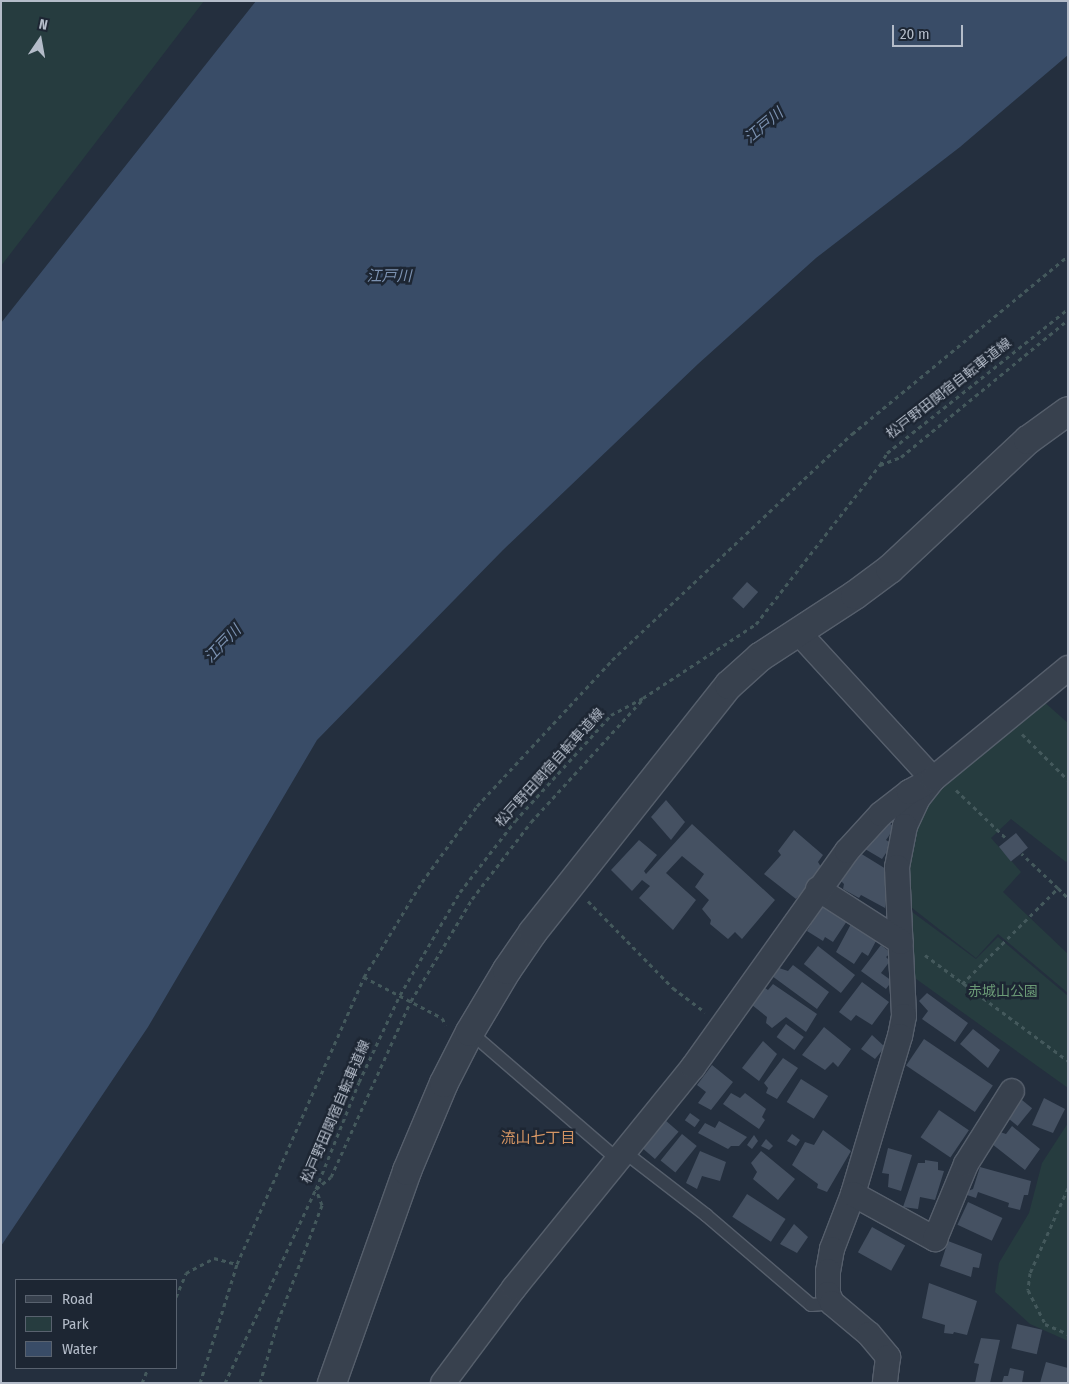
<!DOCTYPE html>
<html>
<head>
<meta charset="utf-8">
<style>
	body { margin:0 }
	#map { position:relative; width:1069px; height:1384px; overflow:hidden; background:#242f3e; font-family:"Fira Sans Condensed","Noto Sans JP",sans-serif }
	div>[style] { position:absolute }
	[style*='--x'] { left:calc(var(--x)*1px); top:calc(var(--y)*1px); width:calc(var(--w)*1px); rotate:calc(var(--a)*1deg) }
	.green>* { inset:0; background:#263c3f }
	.water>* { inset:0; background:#394c67 }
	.building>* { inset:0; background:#455162; transform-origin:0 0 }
	.path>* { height:3px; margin-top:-1.5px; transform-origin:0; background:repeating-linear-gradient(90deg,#44595c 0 4px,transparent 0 8px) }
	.roads { filter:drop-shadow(1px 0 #565f6c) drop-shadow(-1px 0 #565f6c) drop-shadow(0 1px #565f6c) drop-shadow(0 -1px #565f6c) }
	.service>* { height:12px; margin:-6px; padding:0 6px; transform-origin:6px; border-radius:6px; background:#38414e }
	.minor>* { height:24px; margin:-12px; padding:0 12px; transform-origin:12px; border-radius:12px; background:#38414e }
	.tertiary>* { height:28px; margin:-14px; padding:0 14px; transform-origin:14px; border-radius:14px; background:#38414e }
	span { translate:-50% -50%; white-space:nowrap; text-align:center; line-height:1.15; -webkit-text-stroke:5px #1d2633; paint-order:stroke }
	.street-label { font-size:14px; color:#b4bcc9 }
	.park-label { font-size:14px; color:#6b9a76 }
	.water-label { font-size:15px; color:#7c92b1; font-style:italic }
	.neighbourhood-label { font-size:15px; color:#d59563 }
	.frame { position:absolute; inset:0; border:2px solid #b4bcc9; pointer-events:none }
	.legend { position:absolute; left:15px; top:1279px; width:162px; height:90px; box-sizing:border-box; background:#1d2633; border:1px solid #59626f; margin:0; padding:6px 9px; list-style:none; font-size:15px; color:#b4bcc9 }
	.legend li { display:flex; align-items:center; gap:10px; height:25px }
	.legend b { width:25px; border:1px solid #59626f }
	.north { position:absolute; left:15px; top:15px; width:50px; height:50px; -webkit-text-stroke:4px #1d2633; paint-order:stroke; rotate:12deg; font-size:14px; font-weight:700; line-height:20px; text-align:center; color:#b4bcc9 }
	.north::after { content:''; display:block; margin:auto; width:18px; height:22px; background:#b4bcc9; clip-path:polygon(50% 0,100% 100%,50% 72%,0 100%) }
	.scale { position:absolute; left:892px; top:25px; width:71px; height:22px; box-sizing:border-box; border:2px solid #b4bcc9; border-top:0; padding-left:6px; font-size:15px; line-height:18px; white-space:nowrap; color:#b4bcc9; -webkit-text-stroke:4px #1d2633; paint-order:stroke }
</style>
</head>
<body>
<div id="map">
	<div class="green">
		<div style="clip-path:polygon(1px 1px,204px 1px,1px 266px)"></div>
		<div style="clip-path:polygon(1043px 701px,1068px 723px,1068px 860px,1066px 862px,1011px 819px,991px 838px,1021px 872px,1003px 892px,1068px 954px,1068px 993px,998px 934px,976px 958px,907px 904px,910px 831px,931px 793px)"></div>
		<div style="clip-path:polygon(908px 909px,976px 959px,998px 937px,1068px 996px,1068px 1088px,912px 976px)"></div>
		<div style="clip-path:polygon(1068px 1123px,1068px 1341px,1030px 1324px,995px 1292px,999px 1263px,1029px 1213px,1042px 1163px)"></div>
	</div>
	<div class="water">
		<div style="clip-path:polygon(256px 1px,1068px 1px,1068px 55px,960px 147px,816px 258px,698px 364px,503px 550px,317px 740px,148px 1027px,1px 1246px,1px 323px)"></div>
	</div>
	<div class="building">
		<div style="left:747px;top:582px;width:15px;height:22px;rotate:42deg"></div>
		<div style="clip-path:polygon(666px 800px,685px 822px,671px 840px,651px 817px)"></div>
		<div style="clip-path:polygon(887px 822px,895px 827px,886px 840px,892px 844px,882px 859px,865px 849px)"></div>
		<div style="clip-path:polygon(692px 824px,775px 900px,742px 939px,735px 932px,728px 939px,710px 924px,711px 920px,702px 909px,709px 900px,695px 887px,704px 874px,682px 856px,666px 873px,696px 900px,673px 930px,639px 898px,650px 886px,642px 880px,632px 891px,611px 870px,639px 840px,657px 855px,644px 871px,646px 874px)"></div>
		<div style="clip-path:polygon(794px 830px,823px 855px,818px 862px,823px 870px,796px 899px,764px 874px,781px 855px,778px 851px)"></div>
		<div style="left:1016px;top:833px;width:19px;height:22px;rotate:51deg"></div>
		<div style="clip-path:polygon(860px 853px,886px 869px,885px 908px,861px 895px,859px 898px,843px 889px,844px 884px,841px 881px)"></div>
		<div style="clip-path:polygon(823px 904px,847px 921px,833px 942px,825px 937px,823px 941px,807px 931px)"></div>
		<div style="clip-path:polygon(851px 924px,876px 941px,868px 956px,862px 952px,854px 964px,836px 952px)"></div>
		<div style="clip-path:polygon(881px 945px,891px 953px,886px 957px,890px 961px,881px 973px,892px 981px,886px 989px,861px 971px)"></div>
		<div style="left:818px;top:946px;width:47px;height:23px;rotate:38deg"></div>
		<div style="clip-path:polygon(793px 965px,829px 992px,817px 1009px,772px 976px,779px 968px,788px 971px)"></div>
		<div style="clip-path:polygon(862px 982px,889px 1002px,872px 1025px,856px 1015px,851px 1021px,839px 1012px)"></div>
		<div style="clip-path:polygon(773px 984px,817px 1014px,806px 1032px,786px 1017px,772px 1028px,766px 1023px,767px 1017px,752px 1005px,765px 988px,768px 990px)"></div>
		<div style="clip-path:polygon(927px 993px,968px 1023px,955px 1042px,922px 1019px,928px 1011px,919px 1001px)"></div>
		<div style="left:786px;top:1024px;width:22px;height:16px;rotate:36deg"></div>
		<div style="clip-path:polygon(824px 1027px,851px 1049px,838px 1067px,833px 1062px,825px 1070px,802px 1055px)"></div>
		<div style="clip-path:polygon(973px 1029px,1000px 1050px,988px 1068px,960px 1044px)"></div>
		<div style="clip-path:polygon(872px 1035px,885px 1047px,875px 1059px,861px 1049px)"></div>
		<div style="left:924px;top:1039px;width:83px;height:32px;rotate:34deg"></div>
		<div style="clip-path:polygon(763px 1041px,777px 1054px,759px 1081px,742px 1068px)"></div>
		<div style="clip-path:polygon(783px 1058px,798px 1068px,777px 1099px,766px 1093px,768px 1088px,764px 1083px)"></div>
		<div style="clip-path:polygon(712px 1065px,733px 1082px,711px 1110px,698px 1103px,706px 1092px,697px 1085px)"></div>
		<div style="left:801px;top:1079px;width:32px;height:27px;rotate:32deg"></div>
		<div style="clip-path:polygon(731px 1093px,740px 1098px,745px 1093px,766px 1109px,762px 1117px,765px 1120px,759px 1129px,723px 1104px)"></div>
		<div style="clip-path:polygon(1044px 1098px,1065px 1109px,1053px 1133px,1032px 1125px)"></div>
		<div style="left:1022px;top:1100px;width:13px;height:23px;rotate:39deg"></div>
		<div style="left:939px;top:1110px;width:36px;height:33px;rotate:34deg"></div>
		<div style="left:690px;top:1113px;width:12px;height:9px;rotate:35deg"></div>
		<div style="left:665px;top:1120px;width:18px;height:36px;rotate:41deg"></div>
		<div style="clip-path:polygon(719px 1121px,747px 1137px,739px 1146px,731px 1146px,728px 1149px,698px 1133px,705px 1123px,715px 1128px)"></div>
		<div style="clip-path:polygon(1012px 1126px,1040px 1149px,1025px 1170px,992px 1144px,1000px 1132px,1006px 1134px)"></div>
		<div style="clip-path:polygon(823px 1130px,851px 1151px,827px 1192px,817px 1188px,818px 1184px,792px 1165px,805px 1142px,814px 1145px)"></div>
		<div style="left:682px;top:1134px;width:19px;height:34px;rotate:39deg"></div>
		<div style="clip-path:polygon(792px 1134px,800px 1140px,796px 1146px,787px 1141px)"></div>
		<div style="clip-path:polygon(754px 1135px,758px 1141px,752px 1149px,747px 1145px)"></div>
		<div style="clip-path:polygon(766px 1139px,773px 1146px,769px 1150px,761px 1146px)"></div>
		<div style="clip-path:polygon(888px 1148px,912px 1155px,901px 1191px,888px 1187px,889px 1174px,882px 1173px)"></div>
		<div style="clip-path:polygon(700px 1151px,726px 1162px,720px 1181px,702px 1176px,697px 1189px,686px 1183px)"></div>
		<div style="clip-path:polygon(761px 1151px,795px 1179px,778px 1200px,753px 1179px,757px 1172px,751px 1163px)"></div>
		<div style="clip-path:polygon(925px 1160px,938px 1162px,938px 1170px,944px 1171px,935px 1200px,920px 1197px,918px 1209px,903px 1207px,918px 1163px,925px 1163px)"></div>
		<div style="clip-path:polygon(980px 1167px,1031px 1181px,1028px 1195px,1024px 1195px,1020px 1210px,1008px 1207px,1009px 1203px,978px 1192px,976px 1198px,967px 1195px,968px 1191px,973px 1189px)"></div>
		<div style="left:747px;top:1194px;width:46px;height:27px;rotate:33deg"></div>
		<div style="left:968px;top:1202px;width:38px;height:25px;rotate:25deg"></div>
		<div style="clip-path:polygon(794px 1224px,808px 1237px,797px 1253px,780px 1244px)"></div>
		<div style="left:872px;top:1227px;width:38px;height:29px;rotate:29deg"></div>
		<div style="clip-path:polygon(948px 1241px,982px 1254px,979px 1268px,973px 1267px,971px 1277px,940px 1266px)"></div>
		<div style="clip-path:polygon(929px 1283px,977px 1301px,967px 1335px,954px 1332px,953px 1334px,944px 1333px,945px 1325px,922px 1318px)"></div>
		<div style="left:1017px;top:1324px;width:26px;height:25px;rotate:13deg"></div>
		<div style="clip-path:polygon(981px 1338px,1000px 1340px,990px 1383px,975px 1383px,979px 1364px,974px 1363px)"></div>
		<div style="clip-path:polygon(1046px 1362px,1068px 1368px,1068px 1383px,1040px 1383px)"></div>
		<div style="clip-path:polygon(1010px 1368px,1024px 1371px,1022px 1383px,1002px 1383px,1004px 1376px,1008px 1376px)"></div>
	</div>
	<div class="path">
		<div style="--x:880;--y:465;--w:22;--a:-21"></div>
		<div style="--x:901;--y:457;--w:216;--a:-39.4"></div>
		<div style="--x:1022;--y:734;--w:65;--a:45"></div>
		<div style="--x:956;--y:790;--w:71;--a:43.9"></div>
		<div style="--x:1058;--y:888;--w:14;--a:45"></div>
		<div style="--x:588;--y:901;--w:122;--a:45.7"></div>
		<div style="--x:673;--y:988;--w:40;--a:37"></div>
		<div style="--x:925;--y:955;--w:178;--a:36.5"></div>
		<div style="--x:364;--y:977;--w:88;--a:27.7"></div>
		<div style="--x:442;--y:1018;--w:8;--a:60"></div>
		<div style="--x:962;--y:984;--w:136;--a:-45"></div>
		<div style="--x:1058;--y:888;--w:50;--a:-136.6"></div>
		<div style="--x:1068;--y:1188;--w:93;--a:114.1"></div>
		<div style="--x:1030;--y:1273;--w:17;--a:97"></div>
		<div style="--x:1028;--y:1290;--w:38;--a:63"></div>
		<div style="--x:1045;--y:1324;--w:25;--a:23"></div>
		<div style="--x:176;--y:1297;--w:26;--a:-67"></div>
		<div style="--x:186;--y:1273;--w:32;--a:-28"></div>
		<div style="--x:214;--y:1258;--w:24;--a:15"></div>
		<div style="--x:142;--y:1383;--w:16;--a:-68"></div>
		<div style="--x:200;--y:1383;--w:125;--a:-72.7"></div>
		<div style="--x:237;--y:1264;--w:314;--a:-66.1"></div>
		<div style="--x:364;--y:977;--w:111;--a:-58.6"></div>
		<div style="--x:422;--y:882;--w:94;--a:-54.1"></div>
		<div style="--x:477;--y:806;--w:199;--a:-47.2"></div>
		<div style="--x:612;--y:660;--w:330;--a:-43.3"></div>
		<div style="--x:852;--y:434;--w:280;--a:-39.5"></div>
		<div style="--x:225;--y:1383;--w:214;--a:-64.9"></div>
		<div style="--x:316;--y:1189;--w:115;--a:-68.1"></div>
		<div style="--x:359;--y:1082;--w:96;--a:-64.8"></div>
		<div style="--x:400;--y:995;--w:119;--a:-59.8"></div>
		<div style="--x:460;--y:892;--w:90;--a:-52.2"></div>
		<div style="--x:515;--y:821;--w:143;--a:-47.8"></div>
		<div style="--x:611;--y:715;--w:36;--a:-28"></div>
		<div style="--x:643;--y:698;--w:135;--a:-33.2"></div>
		<div style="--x:756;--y:624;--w:202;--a:-52.1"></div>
		<div style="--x:880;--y:465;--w:14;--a:-60"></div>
		<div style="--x:887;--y:453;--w:231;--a:-38.5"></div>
		<div style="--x:260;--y:1383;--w:65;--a:-73.8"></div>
		<div style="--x:278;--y:1321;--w:124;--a:-69.2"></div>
		<div style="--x:322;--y:1205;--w:17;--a:-111"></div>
		<div style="--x:316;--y:1189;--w:19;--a:-39"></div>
		<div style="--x:331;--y:1177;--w:193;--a:-65.6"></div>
		<div style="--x:411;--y:1001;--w:119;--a:-59.1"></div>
		<div style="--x:472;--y:899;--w:97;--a:-52.5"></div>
		<div style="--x:531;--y:822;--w:165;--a:-47.7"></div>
	</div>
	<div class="roads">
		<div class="service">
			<div style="--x:470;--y:1032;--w:194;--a:40.8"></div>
			<div style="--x:623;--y:1151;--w:105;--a:37.6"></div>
			<div style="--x:706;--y:1215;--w:138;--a:40.6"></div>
			<div style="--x:811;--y:1305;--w:21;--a:-5"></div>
		</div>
		<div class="minor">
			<div style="--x:799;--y:633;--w:198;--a:47.5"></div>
			<div style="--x:933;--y:779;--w:24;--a:128"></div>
			<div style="--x:918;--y:798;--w:31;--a:115"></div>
			<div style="--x:905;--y:826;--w:42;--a:101"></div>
			<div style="--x:897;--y:867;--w:149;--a:87.3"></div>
			<div style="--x:904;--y:1016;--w:20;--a:101"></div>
			<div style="--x:900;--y:1036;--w:165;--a:106.6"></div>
			<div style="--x:853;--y:1194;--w:59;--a:110.9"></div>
			<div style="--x:832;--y:1249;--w:22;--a:100"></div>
			<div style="--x:828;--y:1271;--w:23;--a:90"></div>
			<div style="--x:828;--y:1294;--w:10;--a:66"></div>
			<div style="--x:832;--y:1303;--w:48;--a:40"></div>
			<div style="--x:869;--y:1334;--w:30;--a:50"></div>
			<div style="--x:888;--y:1357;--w:26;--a:97"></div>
			<div style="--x:818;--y:889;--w:98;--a:32.6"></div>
			<div style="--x:853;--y:1194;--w:94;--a:28.8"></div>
			<div style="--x:935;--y:1239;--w:81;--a:-67.5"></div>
			<div style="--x:966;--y:1164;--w:86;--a:-57.8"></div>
			<div style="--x:443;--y:1383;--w:119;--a:-53.2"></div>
			<div style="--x:514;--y:1288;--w:284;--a:-51"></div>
			<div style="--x:693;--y:1067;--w:265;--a:-54.5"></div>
			<div style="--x:847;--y:851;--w:50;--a:-47.4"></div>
			<div style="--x:881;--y:814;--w:36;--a:-38"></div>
			<div style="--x:909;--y:792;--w:27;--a:-28"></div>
			<div style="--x:933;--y:779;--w:175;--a:-39.4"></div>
		</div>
		<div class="tertiary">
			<div style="--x:332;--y:1383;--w:225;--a:-70.5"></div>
			<div style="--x:407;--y:1171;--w:95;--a:-67.2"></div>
			<div style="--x:444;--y:1083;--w:57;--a:-63"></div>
			<div style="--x:470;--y:1032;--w:72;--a:-59.2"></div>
			<div style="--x:507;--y:970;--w:46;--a:-55.6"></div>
			<div style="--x:533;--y:932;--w:315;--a:-51.6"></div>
			<div style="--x:729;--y:685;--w:42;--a:-42.1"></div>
			<div style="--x:760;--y:657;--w:113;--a:-33.1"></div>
			<div style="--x:855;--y:595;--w:44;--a:-36.6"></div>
			<div style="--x:890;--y:569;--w:189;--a:-43.1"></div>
			<div style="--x:1028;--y:440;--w:49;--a:-35.9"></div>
		</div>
	</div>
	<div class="street-label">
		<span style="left:949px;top:389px;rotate:-38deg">松戸野田関宿自転車道線</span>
		<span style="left:550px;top:768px;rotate:-48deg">松戸野田関宿自転車道線</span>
		<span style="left:336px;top:1112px;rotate:-67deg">松戸野田関宿自転車道線</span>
	</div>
	<div class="park-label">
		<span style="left:1003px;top:992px">赤城山公園</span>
	</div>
	<div class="water-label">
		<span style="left:764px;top:126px;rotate:-40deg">江戸川</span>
		<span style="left:389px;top:277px">江戸川</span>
		<span style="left:223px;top:644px;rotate:-46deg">江戸川</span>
	</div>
	<div class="neighbourhood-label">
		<span style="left:538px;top:1139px">流山七丁目</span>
	</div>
	<div class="frame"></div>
	<ul class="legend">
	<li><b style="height:6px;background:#38414e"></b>Road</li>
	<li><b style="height:14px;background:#263c3f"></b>Park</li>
	<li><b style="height:14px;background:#394c67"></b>Water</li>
	</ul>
	<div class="north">N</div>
	<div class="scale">20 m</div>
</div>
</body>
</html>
